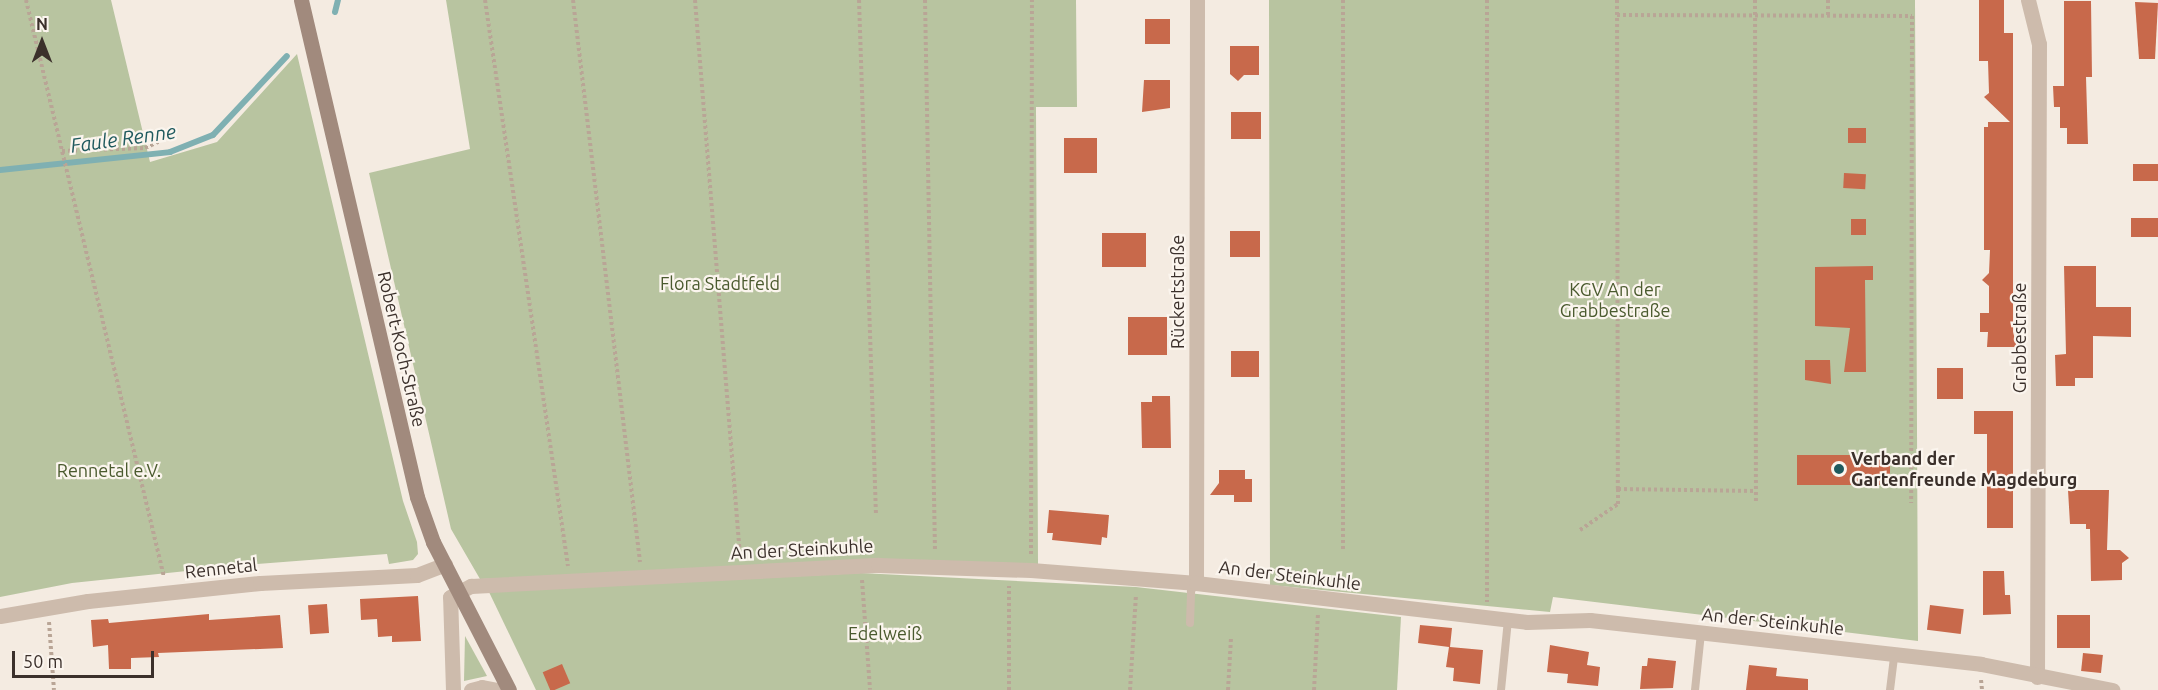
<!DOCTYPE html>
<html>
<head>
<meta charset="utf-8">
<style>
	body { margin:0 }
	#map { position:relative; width:2158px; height:690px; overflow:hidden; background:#f4ebe1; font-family:Ubuntu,sans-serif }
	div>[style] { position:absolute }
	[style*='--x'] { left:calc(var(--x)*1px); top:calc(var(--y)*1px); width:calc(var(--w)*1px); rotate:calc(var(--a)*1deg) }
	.green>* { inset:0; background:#b8c4a0 }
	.stream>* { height:6px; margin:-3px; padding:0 3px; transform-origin:3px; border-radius:3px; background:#7fb0b2 }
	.building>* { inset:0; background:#c8694b; transform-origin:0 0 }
	.path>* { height:4px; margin-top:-2px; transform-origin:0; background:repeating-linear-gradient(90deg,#b9a596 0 3px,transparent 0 6px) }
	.lane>* { height:8px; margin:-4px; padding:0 4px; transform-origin:4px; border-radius:4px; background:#cdbbac }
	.street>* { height:15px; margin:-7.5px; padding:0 7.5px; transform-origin:7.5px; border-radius:7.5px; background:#cdbbac }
	.secondary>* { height:15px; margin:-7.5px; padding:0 7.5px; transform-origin:7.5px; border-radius:7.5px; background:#a18a7d }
	.dots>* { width:16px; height:16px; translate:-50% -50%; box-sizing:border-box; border:3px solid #fbf5ee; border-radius:50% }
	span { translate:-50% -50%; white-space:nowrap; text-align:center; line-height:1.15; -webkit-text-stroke:4.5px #fbf5ee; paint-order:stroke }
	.park-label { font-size:18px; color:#4a5a2e }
	.street-label { font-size:18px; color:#3b302b }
	.poi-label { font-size:18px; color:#3b302b; font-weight:700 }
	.left { translate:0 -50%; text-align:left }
	.water-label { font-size:20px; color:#1f5a5e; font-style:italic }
	.north { position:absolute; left:12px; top:12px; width:60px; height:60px; -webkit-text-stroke:4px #fbf5ee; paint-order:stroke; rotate:0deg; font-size:16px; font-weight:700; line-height:24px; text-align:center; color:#3b302b }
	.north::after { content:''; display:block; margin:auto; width:21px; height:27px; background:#3b302b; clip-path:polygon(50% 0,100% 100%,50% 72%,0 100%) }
	.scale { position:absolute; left:12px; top:651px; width:142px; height:27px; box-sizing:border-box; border:3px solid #3b302b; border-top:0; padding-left:8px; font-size:18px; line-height:21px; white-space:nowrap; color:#3b302b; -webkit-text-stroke:4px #fbf5ee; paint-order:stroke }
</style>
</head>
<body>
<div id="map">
	<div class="green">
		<div style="clip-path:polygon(0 0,111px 0,150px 162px,217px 142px,297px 54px,403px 501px,417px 542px,418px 554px,413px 560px,389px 564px,387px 554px,244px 565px,72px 583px,0 597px)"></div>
		<div style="clip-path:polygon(446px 0,1076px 0,1077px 107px,1036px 107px,1038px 565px,480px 579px,451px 529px,369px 173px,470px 149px)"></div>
		<div style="clip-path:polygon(1269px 0,1915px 0,1918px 641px,1553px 597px,1550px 612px,1270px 585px)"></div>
		<div style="clip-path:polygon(861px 573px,1136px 587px,1401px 617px,1397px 690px,536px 690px,489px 592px)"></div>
		<div style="clip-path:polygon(465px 636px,487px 676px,464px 681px)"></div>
	</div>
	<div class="stream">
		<div style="--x:335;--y:12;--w:12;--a:-76"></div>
		<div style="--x:0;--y:170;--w:171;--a:-6"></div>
		<div style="--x:170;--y:152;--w:46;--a:-21.6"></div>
		<div style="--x:213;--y:135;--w:108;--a:-46.9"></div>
	</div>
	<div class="building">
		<div style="clip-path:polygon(1979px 0,2004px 0,2004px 33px,2013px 33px,2013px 332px,2017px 347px,1987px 347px,1988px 332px,1980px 332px,1980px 313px,1989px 313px,1989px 286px,1982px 280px,1989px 273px,1990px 250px,1984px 250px,1984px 127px,1988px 127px,1988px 122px,2010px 122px,1984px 97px,1989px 93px,1988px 61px,1979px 61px)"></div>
		<div style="clip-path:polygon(2064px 1px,2091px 1px,2092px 77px,2086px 77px,2088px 144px,2067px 144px,2067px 128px,2060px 128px,2060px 107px,2054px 107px,2053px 86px,2064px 86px)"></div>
		<div style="clip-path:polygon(2135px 2px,2158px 3px,2155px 59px,2139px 59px)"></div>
		<div style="left:1145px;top:19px;width:25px;height:25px"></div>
		<div style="clip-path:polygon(1230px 46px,1259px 46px,1259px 75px,1244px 75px,1238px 81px,1230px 74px)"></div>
		<div style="clip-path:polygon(1144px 80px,1170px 80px,1170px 108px,1142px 112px)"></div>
		<div style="left:1231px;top:112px;width:30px;height:27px"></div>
		<div style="left:1848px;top:128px;width:18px;height:15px"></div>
		<div style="left:1064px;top:138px;width:33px;height:35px"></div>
		<div style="left:2133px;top:164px;width:25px;height:17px"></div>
		<div style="left:1844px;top:173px;width:22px;height:15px;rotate:3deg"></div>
		<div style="left:2131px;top:218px;width:27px;height:19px"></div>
		<div style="left:1851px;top:219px;width:15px;height:16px"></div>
		<div style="left:1230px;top:231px;width:30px;height:26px"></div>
		<div style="left:1102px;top:233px;width:44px;height:34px"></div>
		<div style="clip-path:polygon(1873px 266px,1873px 280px,1865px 280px,1866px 372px,1844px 372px,1850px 328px,1815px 326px,1815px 267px)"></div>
		<div style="clip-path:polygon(2064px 266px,2096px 266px,2096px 307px,2131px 307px,2131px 337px,2093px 336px,2093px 378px,2075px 378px,2075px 386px,2056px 386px,2055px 355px,2066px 354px)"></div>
		<div style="left:1128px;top:317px;width:39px;height:38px"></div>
		<div style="left:1231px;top:351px;width:28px;height:26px"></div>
		<div style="clip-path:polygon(1805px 360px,1830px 360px,1831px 384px,1805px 380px)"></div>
		<div style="left:1937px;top:368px;width:26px;height:31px"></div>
		<div style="clip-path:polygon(1152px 396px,1170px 396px,1171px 448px,1142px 448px,1141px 402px,1152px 402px)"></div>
		<div style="clip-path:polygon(1974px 411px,2013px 411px,2013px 528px,1987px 528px,1987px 434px,1974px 434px)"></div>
		<div style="left:1797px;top:455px;width:93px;height:30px"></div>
		<div style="clip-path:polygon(1219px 470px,1245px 470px,1245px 479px,1252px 479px,1252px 502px,1234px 502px,1234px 495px,1210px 495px,1219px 483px)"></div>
		<div style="clip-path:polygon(2068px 490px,2109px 490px,2107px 550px,2120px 550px,2129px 558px,2122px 563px,2122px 580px,2091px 581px,2090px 529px,2086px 529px,2086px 524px,2070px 524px)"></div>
		<div style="clip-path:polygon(1049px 510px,1109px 515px,1107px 538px,1102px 537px,1101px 545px,1052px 540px,1053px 533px,1047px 533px)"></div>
		<div style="clip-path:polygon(1983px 571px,2004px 571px,2005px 595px,2010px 595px,2011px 614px,1983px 615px)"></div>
		<div style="clip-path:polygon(418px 596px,421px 641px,392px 642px,392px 636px,378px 637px,377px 619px,361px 620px,360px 599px)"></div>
		<div style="left:327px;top:604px;width:29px;height:19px;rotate:86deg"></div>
		<div style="left:1930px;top:605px;width:34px;height:25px;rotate:7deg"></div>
		<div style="clip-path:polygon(209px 614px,209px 620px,280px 615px,283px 648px,158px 653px,159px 657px,131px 658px,131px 669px,109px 669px,108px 645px,93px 647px,91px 620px,108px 619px,109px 623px)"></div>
		<div style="left:2057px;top:615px;width:33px;height:33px"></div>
		<div style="clip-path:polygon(1420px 625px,1452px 628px,1450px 647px,1483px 650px,1480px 684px,1453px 681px,1454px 668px,1446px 667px,1449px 647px,1418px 643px)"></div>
		<div style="clip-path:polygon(1550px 645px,1589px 652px,1587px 665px,1600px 667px,1598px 686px,1567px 683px,1568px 674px,1547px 672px)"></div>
		<div style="left:2083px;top:653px;width:20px;height:18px;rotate:6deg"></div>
		<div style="clip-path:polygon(1648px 658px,1676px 661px,1673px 688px,1640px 689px,1642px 666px,1647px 666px)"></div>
		<div style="left:562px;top:664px;width:21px;height:21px;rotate:67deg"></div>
		<div style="clip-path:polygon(1749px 665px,1777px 668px,1776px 676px,1808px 679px,1808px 690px,1746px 690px)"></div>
	</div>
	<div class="path">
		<div style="--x:26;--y:0;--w:593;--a:76.55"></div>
		<div style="--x:485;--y:0;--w:572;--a:81.66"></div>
		<div style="--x:573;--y:0;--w:566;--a:83.2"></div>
		<div style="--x:695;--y:0;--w:558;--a:85.37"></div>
		<div style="--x:859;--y:0;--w:514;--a:88.11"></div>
		<div style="--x:925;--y:0;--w:551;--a:88.96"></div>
		<div style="--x:1343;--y:0;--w:550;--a:90"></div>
		<div style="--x:1487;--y:0;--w:602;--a:90"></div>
		<div style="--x:1617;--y:0;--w:489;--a:89.9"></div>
		<div style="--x:1755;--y:0;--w:503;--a:89.89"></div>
		<div style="--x:1828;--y:0;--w:16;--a:90"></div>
		<div style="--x:1617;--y:15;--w:295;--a:0.2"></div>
		<div style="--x:1912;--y:16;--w:487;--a:90.1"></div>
		<div style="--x:62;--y:151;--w:83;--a:-2.1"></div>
		<div style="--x:145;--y:148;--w:17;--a:-25"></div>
		<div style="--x:1580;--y:530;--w:46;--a:-34.4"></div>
		<div style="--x:1618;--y:504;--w:15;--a:-90"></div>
		<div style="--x:1618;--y:489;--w:138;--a:0.8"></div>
		<div style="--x:1031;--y:554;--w:554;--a:-89.9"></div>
		<div style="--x:862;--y:580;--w:110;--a:85.8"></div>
		<div style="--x:49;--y:622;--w:68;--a:85.8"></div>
		<div style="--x:1981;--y:680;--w:10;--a:84"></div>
		<div style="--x:1009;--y:690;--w:104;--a:-90"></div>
		<div style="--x:1130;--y:690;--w:95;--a:-86.4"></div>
		<div style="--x:1228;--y:690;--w:52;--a:-86.7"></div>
		<div style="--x:1314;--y:690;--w:77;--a:-87"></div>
	</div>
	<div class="lane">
		<div style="--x:1190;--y:623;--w:32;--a:-88"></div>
		<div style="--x:1191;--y:591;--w:9;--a:-58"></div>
		<div style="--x:1501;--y:690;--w:70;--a:-84.3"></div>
		<div style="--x:1695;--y:690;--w:57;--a:-84"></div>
		<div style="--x:1890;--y:690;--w:35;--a:-83"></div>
	</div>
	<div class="street">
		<div style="--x:2028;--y:0;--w:45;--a:76"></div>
		<div style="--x:2039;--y:44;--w:633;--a:90.18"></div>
		<div style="--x:1196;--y:583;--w:583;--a:-89.9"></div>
		<div style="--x:0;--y:616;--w:89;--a:-9.7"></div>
		<div style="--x:88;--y:601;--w:173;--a:-6"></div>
		<div style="--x:260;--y:583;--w:157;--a:-2.9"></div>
		<div style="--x:417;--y:575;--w:30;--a:-21"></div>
		<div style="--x:453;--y:690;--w:93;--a:-91.8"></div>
		<div style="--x:450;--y:597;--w:24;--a:-28"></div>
		<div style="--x:471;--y:586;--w:408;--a:-3"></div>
		<div style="--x:878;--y:565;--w:153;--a:1.9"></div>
		<div style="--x:1031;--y:570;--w:166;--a:4.5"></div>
		<div style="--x:1196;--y:583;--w:333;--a:6.7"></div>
		<div style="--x:1527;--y:622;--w:63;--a:-1.8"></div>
		<div style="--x:1590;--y:620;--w:393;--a:6.4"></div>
		<div style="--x:1981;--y:664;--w:134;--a:11.2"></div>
		<div style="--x:471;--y:690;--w:11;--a:-15"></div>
		<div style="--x:482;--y:687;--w:16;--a:11"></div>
	</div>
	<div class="secondary">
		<div style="--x:301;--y:0;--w:510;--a:76.86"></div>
		<div style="--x:417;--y:497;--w:48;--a:70.4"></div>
		<div style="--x:433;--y:542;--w:166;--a:62.8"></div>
	</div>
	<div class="dots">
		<div style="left:1839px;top:469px;background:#1f5a5e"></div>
	</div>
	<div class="park-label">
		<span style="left:720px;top:283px">Flora Stadtfeld</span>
		<span style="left:1615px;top:300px">KGV An der<br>Grabbestraße</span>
		<span style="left:109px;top:470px">Rennetal e.V.</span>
		<span style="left:885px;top:633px">Edelweiß</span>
	</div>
	<div class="street-label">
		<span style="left:1177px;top:292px;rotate:-90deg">Rückertstraße</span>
		<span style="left:2019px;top:338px;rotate:-90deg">Grabbestraße</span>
		<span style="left:402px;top:349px;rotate:77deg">Robert-Koch-Straße</span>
		<span style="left:802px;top:549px;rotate:-3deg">An der Steinkuhle</span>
		<span style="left:221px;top:568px;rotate:-6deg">Rennetal</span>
		<span style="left:1290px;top:575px;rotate:7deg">An der Steinkuhle</span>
		<span style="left:1773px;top:621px;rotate:6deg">An der Steinkuhle</span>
	</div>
	<div class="poi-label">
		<span class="left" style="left:1851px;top:469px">Verband der<br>Gartenfreunde Magdeburg</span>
	</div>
	<div class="water-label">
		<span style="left:123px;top:138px;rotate:-8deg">Faule Renne</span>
	</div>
	<div class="north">N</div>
	<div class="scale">50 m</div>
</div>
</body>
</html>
